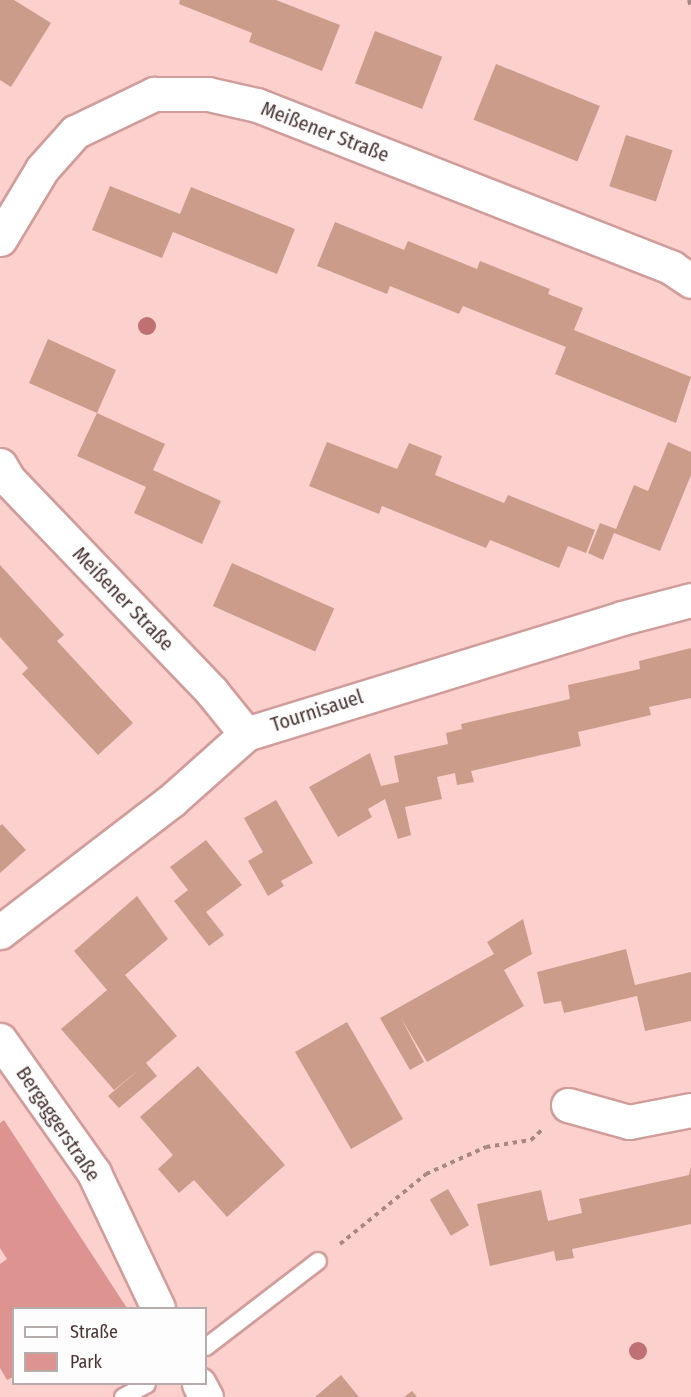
<!DOCTYPE html>
<html>
<head>
<meta charset="utf-8">
<style>
	body { margin:0 }
	#map { position:relative; width:691px; height:1397px; overflow:hidden; background:#fcd0cd; font-family:"Fira Sans Condensed",sans-serif }
	div>[style] { position:absolute }
	[style*='--x'] { left:calc(var(--x)*1px); top:calc(var(--y)*1px); width:calc(var(--w)*1px); rotate:calc(var(--a)*1deg) }
	.green>* { inset:0; background:#dd9390 }
	.building>* { inset:0; background:#cc9c8a; transform-origin:0 0 }
	.path>* { height:4px; margin-top:-2px; transform-origin:0; background:repeating-linear-gradient(90deg,#a88785 0 4.5px,transparent 0 9px) }
	.roads { filter:drop-shadow(2px 0 #d19d9a) drop-shadow(-2px 0 #d19d9a) drop-shadow(0 2px #d19d9a) drop-shadow(0 -2px #d19d9a) }
	.lane>* { height:16px; margin:-8px; padding:0 8px; transform-origin:8px; border-radius:8px; background:#fff }
	.street>* { height:33px; margin:-16.5px; padding:0 16.5px; transform-origin:16.5px; border-radius:16.5px; background:#fff }
	.trees>* { width:18px; height:18px; margin:-9px; border-radius:50%; background:#be7073 }
	span { translate:-50% -50%; white-space:nowrap; text-align:center; line-height:1.15; -webkit-text-stroke:5px #fdfdfd; paint-order:stroke }
	.street-label { font-size:20px; color:#4a3433 }
	.legend { position:absolute; left:12px; top:1307px; width:195px; height:78px; box-sizing:border-box; background:#fdfdfd; border:2px solid #b5adac; margin:0; padding:8px 10px; list-style:none; font-size:18px; color:#4a3433 }
	.legend li { display:flex; align-items:center; gap:12px; height:30px }
	.legend b { width:30px; border:2px solid #b5adac }
</style>
</head>
<body>
<div id="map">
	<div class="green">
		<div style="clip-path:polygon(4px 1120px,127px 1308px,14px 1308px,13px 1377px,7px 1380px,0 1368px,0 1264px,7px 1259px,0 1248px,0 1123px)"></div>
	</div>
	<div class="building">
		<div style="clip-path:polygon(0 0,14px 0,51px 23px,11px 87px,0 80px)"></div>
		<div style="clip-path:polygon(180px 0,276px 0,340px 25px,322px 71px,249px 42px,252px 33px,179px 4px)"></div>
		<div style="left:375px;top:31px;width:72px;height:56px;rotate:21deg"></div>
		<div style="left:496px;top:64px;width:112px;height:60px;rotate:22deg"></div>
		<div style="left:626px;top:135px;width:49px;height:54px;rotate:18deg"></div>
		<div style="clip-path:polygon(110px 186px,180px 214px,191px 187px,295px 229px,277px 274px,173px 232px,162px 258px,92px 230px)"></div>
		<div style="clip-path:polygon(335px 222px,404px 250px,408px 241px,477px 269px,480px 261px,550px 289px,548px 294px,583px 308px,574px 330px,691px 377px,676px 423px,555px 374px,566px 347px,463px 306px,459px 314px,390px 286px,387px 294px,317px 266px)"></div>
		<div style="clip-path:polygon(48px 339px,116px 370px,97px 413px,165px 444px,153px 470px,221px 501px,202px 544px,134px 513px,146px 487px,77px 456px,97px 413px,29px 383px)"></div>
		<div style="clip-path:polygon(327px 442px,397px 469px,409px 443px,442px 456px,435px 475px,504px 503px,508px 495px,595px 530px,586px 553px,568px 546px,559px 568px,490px 540px,486px 548px,382px 506px,379px 514px,309px 486px)"></div>
		<div style="clip-path:polygon(668px 442px,691px 452px,691px 475px,660px 551px,614px 533px,603px 560px,588px 553px,600px 523px,616px 529px,634px 485px,648px 491px)"></div>
		<div style="left:232px;top:563px;width:112px;height:47px;rotate:24deg"></div>
		<div style="clip-path:polygon(0 565px,64px 635px,57px 641px,133px 723px,98px 755px,22px 674px,28px 668px,0 637px)"></div>
		<div style="clip-path:polygon(691px 648px,691px 698px,649px 707px,651px 715px,578px 732px,581px 746px,471px 771px,474px 782px,457px 785px,455px 773px,437px 777px,442px 799px,405px 807px,411px 835px,398px 839px,385px 799px,368px 809px,372px 817px,338px 837px,309px 787px,370px 753px,381px 786px,399px 782px,394px 756px,448px 744px,446px 733px,462px 729px,461px 724px,570px 699px,568px 685px,640px 669px,639px 661px)"></div>
		<div style="clip-path:polygon(276px 800px,313px 863px,281px 881px,284px 886px,268px 896px,248px 861px,263px 852px,244px 818px)"></div>
		<div style="clip-path:polygon(2px 824px,26px 850px,0 873px,0 826px)"></div>
		<div style="clip-path:polygon(206px 840px,242px 885px,206px 912px,224px 935px,209px 946px,174px 901px,188px 890px,170px 867px)"></div>
		<div style="clip-path:polygon(137px 896px,168px 939px,125px 975px,177px 1036px,146px 1063px,157px 1076px,119px 1108px,108px 1096px,140px 1069px,114px 1090px,61px 1029px,107px 990px,74px 951px)"></div>
		<div style="clip-path:polygon(523px 919px,532px 954px,504px 970px,524px 1006px,427px 1062px,401px 1018px,424px 1062px,410px 1070px,380px 1018px,494px 954px,487px 942px)"></div>
		<div style="clip-path:polygon(626px 949px,635px 985px,691px 972px,691px 1021px,645px 1031px,637px 996px,564px 1013px,561px 1001px,544px 1004px,537px 972px)"></div>
		<div style="left:347px;top:1022px;width:112px;height:60px;rotate:60deg"></div>
		<div style="clip-path:polygon(198px 1066px,285px 1165px,227px 1217px,194px 1180px,179px 1193px,158px 1169px,173px 1155px,140px 1117px)"></div>
		<div style="clip-path:polygon(691px 1166px,691px 1224px,572px 1249px,574px 1258px,556px 1261px,554px 1251px,490px 1266px,477px 1204px,541px 1190px,548px 1221px,582px 1213px,579px 1199px,689px 1175px)"></div>
		<div style="left:448px;top:1189px;width:42px;height:21px;rotate:60deg"></div>
		<div style="clip-path:polygon(341px 1375px,359px 1397px,315px 1397px)"></div>
		<div style="clip-path:polygon(412px 1391px,417px 1397px,404px 1397px)"></div>
	</div>
	<div class="path">
		<div style="--x:689;--y:0;--w:8;--a:76"></div>
		<div style="--x:340;--y:1244;--w:111;--a:-39.1"></div>
		<div style="--x:426;--y:1174;--w:66;--a:-24.2"></div>
		<div style="--x:486;--y:1147;--w:46;--a:-8.8"></div>
		<div style="--x:531;--y:1140;--w:16;--a:-43"></div>
	</div>
	<div class="roads">
		<div class="lane">
			<div style="--x:206;--y:1347;--w:141;--a:-37.5"></div>
			<div style="--x:123;--y:1397;--w:27;--a:-28"></div>
		</div>
		<div class="street">
			<div style="--x:0;--y:239;--w:82;--a:-59"></div>
			<div style="--x:42;--y:169;--w:50;--a:-48.3"></div>
			<div style="--x:75;--y:132;--w:88;--a:-25.7"></div>
			<div style="--x:154;--y:94;--w:54;--a:0"></div>
			<div style="--x:208;--y:94;--w:50;--a:12.7"></div>
			<div style="--x:257;--y:105;--w:446;--a:21.4"></div>
			<div style="--x:672;--y:268;--w:23;--a:34"></div>
			<div style="--x:0;--y:465;--w:16;--a:60"></div>
			<div style="--x:8;--y:479;--w:295;--a:46.2"></div>
			<div style="--x:212;--y:692;--w:54;--a:51"></div>
			<div style="--x:0;--y:932;--w:217;--a:-37.5"></div>
			<div style="--x:172;--y:800;--w:99;--a:-41.7"></div>
			<div style="--x:246;--y:734;--w:393;--a:-17.1"></div>
			<div style="--x:622;--y:618;--w:71;--a:-14.6"></div>
			<div style="--x:0;--y:1040;--w:163;--a:54.7"></div>
			<div style="--x:94;--y:1173;--w:149;--a:64.6"></div>
			<div style="--x:568;--y:1105;--w:63;--a:15.6"></div>
			<div style="--x:629;--y:1122;--w:63;--a:-11"></div>
			<div style="--x:199;--y:1384;--w:15;--a:62"></div>
		</div>
	</div>
	<div class="trees">
		<div style="left:147px;top:326px"></div>
		<div style="left:638px;top:1351px"></div>
	</div>
	<div class="street-label">
		<span style="left:325px;top:132px;rotate:21deg">Meißener Straße</span>
		<span style="left:123px;top:599px;rotate:46deg">Meißener Straße</span>
		<span style="left:317px;top:711px;rotate:-18deg">Tournisauel</span>
		<span style="left:58px;top:1124px;rotate:56deg">Bergaggerstraße</span>
	</div>
	<ul class="legend">
	<li><b style="height:8px;background:#fff"></b>Straße</li>
	<li><b style="height:16px;background:#dd9390"></b>Park</li>
	</ul>
</div>
</body>
</html>
